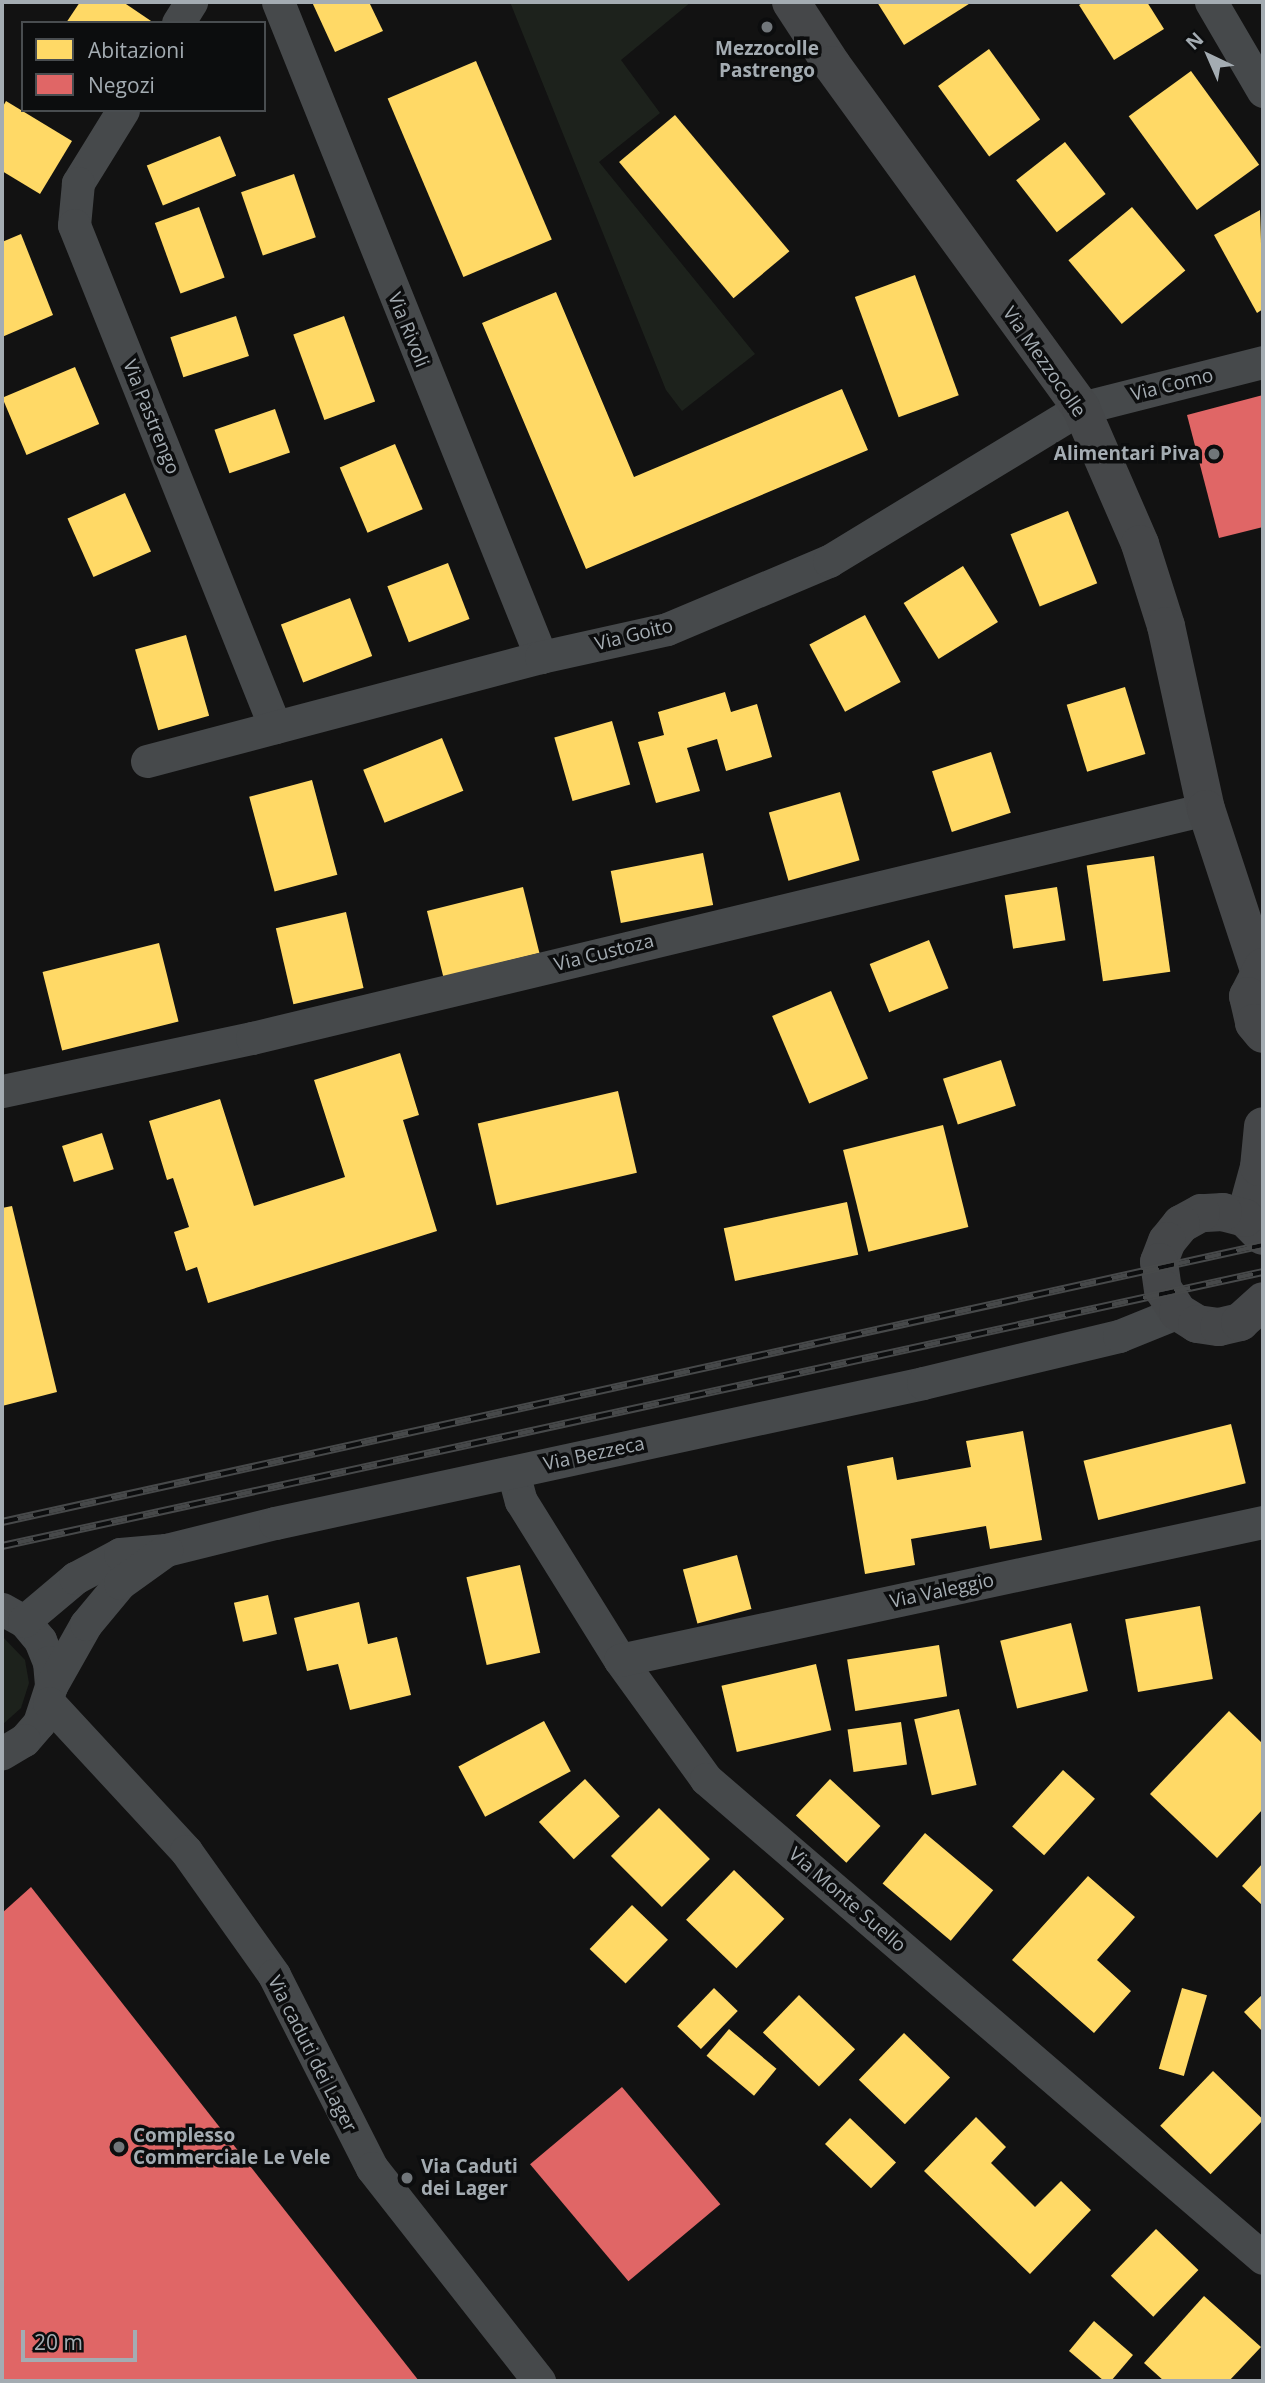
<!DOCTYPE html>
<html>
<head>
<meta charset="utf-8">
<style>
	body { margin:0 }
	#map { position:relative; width:1265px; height:2383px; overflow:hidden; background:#121212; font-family:"Open Sans",sans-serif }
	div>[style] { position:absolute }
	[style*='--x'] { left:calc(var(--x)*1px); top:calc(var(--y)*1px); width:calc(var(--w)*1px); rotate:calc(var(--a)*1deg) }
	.green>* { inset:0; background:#1d221c }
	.homes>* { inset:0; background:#ffd966; transform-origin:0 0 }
	.shops>* { inset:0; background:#e06666; transform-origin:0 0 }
	.street>* { height:33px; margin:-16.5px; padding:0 16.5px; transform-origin:16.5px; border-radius:16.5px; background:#46494b }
	.secondary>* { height:38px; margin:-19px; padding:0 19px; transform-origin:19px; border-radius:19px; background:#454749 }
	.rail>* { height:8px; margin-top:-4px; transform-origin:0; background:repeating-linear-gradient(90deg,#0c0d0e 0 16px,#47494a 0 32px); box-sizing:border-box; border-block:2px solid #47494a }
	.dots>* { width:19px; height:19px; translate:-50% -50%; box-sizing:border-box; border:4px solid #0c0d0e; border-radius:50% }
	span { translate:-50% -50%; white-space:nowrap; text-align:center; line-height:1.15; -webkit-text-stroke:7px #0c0d0e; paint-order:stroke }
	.poi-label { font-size:19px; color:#a4acb2; font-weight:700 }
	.right { translate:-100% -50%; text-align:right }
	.left { translate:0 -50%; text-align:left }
	.street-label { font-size:19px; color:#a4acb2 }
	.frame { position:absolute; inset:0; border:4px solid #a4acb2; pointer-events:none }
	.legend { position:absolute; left:21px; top:21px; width:245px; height:91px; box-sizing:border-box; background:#0c0d0e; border:2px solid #494d50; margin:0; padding:9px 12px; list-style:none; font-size:21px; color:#a4acb2 }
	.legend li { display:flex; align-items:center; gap:14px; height:35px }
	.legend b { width:35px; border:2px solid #494d50 }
	.north { position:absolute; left:1174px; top:21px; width:70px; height:70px; -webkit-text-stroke:5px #0c0d0e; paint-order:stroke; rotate:316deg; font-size:19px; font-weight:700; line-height:28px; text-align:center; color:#a4acb2 }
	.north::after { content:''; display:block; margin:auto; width:24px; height:32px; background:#a4acb2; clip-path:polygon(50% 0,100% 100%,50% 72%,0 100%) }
	.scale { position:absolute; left:21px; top:2330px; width:116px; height:32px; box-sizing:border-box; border:4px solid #a4acb2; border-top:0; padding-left:9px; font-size:21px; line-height:24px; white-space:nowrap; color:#a4acb2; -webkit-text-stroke:5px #0c0d0e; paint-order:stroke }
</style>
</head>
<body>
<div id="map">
	<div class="green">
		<div style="clip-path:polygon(510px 2px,691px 2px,621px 60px,660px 113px,599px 162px,755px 354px,682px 411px,666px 390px)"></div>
		<div style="clip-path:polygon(2px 1636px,25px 1660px,29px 1683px,21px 1708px,2px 1725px)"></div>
	</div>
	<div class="homes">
		<div style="clip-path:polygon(80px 2px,123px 2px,154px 23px,66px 23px)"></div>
		<div style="clip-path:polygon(312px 2px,369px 2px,383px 31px,335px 52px)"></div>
		<div style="clip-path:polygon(877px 2px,972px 2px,904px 45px)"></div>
		<div style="clip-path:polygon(1084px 2px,1147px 2px,1164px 29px,1114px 60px,1079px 5px)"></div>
		<div style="left:989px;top:49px;width:87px;height:63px;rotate:54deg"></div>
		<div style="left:476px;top:61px;width:194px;height:96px;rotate:67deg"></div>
		<div style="left:1191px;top:71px;width:116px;height:77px;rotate:54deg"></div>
		<div style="clip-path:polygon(6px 101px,72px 141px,40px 194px,2px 171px,2px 108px)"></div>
		<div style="left:675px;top:115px;width:178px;height:73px;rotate:50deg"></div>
		<div style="left:220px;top:136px;width:43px;height:79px;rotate:68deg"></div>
		<div style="left:1065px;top:142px;width:66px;height:62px;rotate:52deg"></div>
		<div style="left:294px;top:174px;width:67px;height:56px;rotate:71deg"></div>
		<div style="left:199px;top:207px;width:75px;height:47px;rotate:70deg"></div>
		<div style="left:1132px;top:207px;width:83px;height:83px;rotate:50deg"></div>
		<div style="clip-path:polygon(1260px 210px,1263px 309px,1257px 313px,1214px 235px)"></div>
		<div style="clip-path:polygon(21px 234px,53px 315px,2px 337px,2px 242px)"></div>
		<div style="left:915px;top:275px;width:128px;height:64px;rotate:70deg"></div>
		<div style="clip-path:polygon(556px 292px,634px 477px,842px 389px,868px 450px,586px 569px,482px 323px)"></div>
		<div style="left:236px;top:316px;width:42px;height:69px;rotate:72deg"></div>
		<div style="left:344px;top:316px;width:91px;height:54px;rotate:70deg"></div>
		<div style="left:75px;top:367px;width:62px;height:79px;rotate:67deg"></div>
		<div style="left:275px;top:409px;width:46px;height:64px;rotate:71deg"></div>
		<div style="left:395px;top:444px;width:71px;height:60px;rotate:67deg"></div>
		<div style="left:125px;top:493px;width:64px;height:63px;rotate:66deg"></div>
		<div style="left:1068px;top:511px;width:78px;height:62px;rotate:68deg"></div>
		<div style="left:448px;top:563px;width:60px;height:65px;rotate:69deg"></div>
		<div style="left:963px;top:566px;width:66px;height:70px;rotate:58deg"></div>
		<div style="left:350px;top:598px;width:62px;height:74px;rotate:69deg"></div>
		<div style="left:865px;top:615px;width:76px;height:63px;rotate:62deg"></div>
		<div style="left:186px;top:635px;width:84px;height:53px;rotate:74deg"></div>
		<div style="left:1125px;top:687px;width:70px;height:61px;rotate:73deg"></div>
		<div style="clip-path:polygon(725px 692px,731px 712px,757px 704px,772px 757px,726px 771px,717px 739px,687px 748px,700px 791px,656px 803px,638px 742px,664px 735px,658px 712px)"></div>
		<div style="left:612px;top:721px;width:66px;height:60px;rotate:74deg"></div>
		<div style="left:442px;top:738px;width:57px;height:85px;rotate:68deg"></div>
		<div style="left:991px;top:752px;width:64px;height:62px;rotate:72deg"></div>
		<div style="left:312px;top:780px;width:98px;height:65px;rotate:75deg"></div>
		<div style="left:840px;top:792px;width:71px;height:74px;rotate:74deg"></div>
		<div style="left:703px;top:853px;width:53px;height:94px;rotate:79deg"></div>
		<div style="left:1154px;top:856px;width:117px;height:68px;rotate:82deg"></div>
		<div style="left:523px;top:887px;width:68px;height:99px;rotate:76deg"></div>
		<div style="left:1057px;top:887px;width:54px;height:53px;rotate:81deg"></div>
		<div style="left:346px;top:912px;width:78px;height:72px;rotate:77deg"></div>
		<div style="left:929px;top:940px;width:52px;height:64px;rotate:68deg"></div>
		<div style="left:159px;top:943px;width:81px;height:120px;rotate:76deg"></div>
		<div style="left:831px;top:991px;width:95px;height:64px;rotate:67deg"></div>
		<div style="clip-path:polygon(400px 1053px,419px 1115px,403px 1120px,437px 1231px,208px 1303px,197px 1267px,186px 1271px,174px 1232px,189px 1227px,173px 1178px,167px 1180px,149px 1121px,220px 1099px,254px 1206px,345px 1177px,314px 1080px)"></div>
		<div style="left:1001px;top:1060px;width:48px;height:61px;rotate:72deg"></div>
		<div style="left:618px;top:1091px;width:84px;height:144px;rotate:77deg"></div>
		<div style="left:943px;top:1125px;width:105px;height:103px;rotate:76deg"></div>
		<div style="left:102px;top:1133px;width:38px;height:42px;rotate:72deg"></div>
		<div style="left:847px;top:1202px;width:54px;height:126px;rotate:78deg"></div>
		<div style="clip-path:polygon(12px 1206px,57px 1392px,2px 1406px,2px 1208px)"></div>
		<div style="left:1231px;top:1424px;width:61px;height:152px;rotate:76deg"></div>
		<div style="clip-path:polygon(1023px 1431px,1042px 1540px,990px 1549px,986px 1526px,911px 1539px,915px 1565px,865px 1574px,847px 1466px,893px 1457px,897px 1480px,971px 1467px,966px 1441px)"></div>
		<div style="left:737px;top:1555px;width:56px;height:56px;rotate:75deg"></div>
		<div style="left:520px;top:1565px;width:90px;height:55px;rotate:77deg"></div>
		<div style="left:268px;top:1595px;width:40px;height:35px;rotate:77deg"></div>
		<div style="clip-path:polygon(359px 1602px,368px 1644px,397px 1637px,411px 1695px,350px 1710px,338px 1664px,307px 1671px,294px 1618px)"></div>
		<div style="left:1200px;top:1606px;width:74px;height:76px;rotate:80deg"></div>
		<div style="left:1071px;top:1623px;width:70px;height:73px;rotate:76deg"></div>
		<div style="left:939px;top:1645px;width:52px;height:93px;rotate:81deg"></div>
		<div style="left:816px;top:1664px;width:68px;height:97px;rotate:77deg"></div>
		<div style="left:959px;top:1709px;width:78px;height:46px;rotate:77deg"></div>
		<div style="clip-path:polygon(1229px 1711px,1263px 1744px,1263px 1809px,1217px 1858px,1150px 1794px)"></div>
		<div style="left:544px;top:1721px;width:57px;height:97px;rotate:62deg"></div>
		<div style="left:901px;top:1722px;width:43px;height:54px;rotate:82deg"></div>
		<div style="left:1063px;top:1770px;width:43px;height:76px;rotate:42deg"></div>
		<div style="left:585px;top:1779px;width:51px;height:63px;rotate:47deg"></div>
		<div style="left:830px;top:1779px;width:69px;height:50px;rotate:43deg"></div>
		<div style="left:659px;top:1808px;width:72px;height:68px;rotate:45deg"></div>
		<div style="left:925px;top:1833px;width:89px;height:66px;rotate:40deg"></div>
		<div style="clip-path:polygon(1263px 1863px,1263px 1906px,1242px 1886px)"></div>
		<div style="left:734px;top:1870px;width:70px;height:69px;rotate:44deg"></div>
		<div style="clip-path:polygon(1088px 1876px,1135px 1917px,1097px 1960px,1131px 1991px,1094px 2033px,1012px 1960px)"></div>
		<div style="left:632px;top:1905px;width:50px;height:61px;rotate:44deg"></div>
		<div style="left:714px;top:1988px;width:33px;height:53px;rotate:44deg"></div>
		<div style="left:1182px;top:1988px;width:26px;height:84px;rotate:16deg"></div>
		<div style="clip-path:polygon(1263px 1994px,1263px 2032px,1244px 2012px)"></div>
		<div style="left:799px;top:1995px;width:78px;height:52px;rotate:44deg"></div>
		<div style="left:729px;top:2029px;width:62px;height:35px;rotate:40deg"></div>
		<div style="left:904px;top:2033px;width:64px;height:65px;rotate:44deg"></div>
		<div style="left:1213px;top:2071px;width:70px;height:76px;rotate:44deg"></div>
		<div style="clip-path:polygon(976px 2117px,1006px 2147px,991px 2163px,1035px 2207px,1061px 2181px,1091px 2210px,1030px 2274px,924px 2171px)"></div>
		<div style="left:850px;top:2118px;width:64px;height:36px;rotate:44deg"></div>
		<div style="left:1156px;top:2229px;width:59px;height:65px;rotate:44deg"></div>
		<div style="clip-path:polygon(1204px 2296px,1261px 2347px,1229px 2381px,1164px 2381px,1144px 2363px)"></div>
		<div style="clip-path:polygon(1094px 2321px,1133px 2355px,1111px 2381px,1104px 2381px,1069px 2351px)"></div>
	</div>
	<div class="shops">
		<div style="clip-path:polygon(1263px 395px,1263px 527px,1219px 538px,1187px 415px)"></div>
		<div style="clip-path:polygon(31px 1887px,419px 2381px,2px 2381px,2px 1913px)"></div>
		<div style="left:622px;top:2087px;width:153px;height:120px;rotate:50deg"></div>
	</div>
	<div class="street">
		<div style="--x:278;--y:2;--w:706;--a:68.12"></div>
		<div style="--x:1211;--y:2;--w:103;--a:59.7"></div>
		<div style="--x:178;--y:23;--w:25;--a:-58"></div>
		<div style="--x:123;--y:110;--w:86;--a:121.7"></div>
		<div style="--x:78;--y:183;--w:42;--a:95.4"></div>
		<div style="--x:74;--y:225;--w:541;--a:68.18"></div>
		<div style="--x:147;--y:761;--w:407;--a:-14.8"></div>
		<div style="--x:541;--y:657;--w:129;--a:-12.5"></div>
		<div style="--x:667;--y:629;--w:176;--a:-22.8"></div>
		<div style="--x:829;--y:561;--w:295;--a:-31.3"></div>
		<div style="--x:1081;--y:408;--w:188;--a:-14.2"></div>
		<div style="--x:2;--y:1091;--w:256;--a:-12"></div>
		<div style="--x:252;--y:1038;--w:981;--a:-13.5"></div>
		<div style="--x:513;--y:1472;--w:30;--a:75"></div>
		<div style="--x:521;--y:1501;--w:187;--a:58.1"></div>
		<div style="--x:620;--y:1660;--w:147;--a:54.1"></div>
		<div style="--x:706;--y:1779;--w:735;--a:40.69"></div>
		<div style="--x:2;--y:1609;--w:25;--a:29"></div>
		<div style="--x:24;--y:1621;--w:25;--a:50"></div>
		<div style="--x:40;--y:1640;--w:24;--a:68"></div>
		<div style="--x:49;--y:1662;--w:24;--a:85"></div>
		<div style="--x:51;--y:1686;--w:39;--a:108"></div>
		<div style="--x:39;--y:1723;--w:23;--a:131"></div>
		<div style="--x:24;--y:1740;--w:26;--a:149"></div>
		<div style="--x:24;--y:1621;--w:67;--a:-40.1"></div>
		<div style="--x:75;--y:1578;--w:51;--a:-28.1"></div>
		<div style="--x:120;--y:1554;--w:46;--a:-5"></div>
		<div style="--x:166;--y:1550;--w:112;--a:-13.9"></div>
		<div style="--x:275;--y:1523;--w:663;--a:-12.19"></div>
		<div style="--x:923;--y:1383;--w:202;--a:-13.5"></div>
		<div style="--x:1119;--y:1336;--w:64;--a:-22.1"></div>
		<div style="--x:620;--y:1660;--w:658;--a:-12.11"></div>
		<div style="--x:51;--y:1686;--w:71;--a:-60.6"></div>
		<div style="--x:86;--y:1624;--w:53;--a:-50.3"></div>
		<div style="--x:120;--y:1583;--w:57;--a:-35.7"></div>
		<div style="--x:49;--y:1703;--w:202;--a:47.2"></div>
		<div style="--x:186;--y:1851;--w:152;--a:54.6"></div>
		<div style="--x:274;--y:1975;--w:216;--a:63.1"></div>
		<div style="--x:372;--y:2168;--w:271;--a:51.9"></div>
	</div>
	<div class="secondary">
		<div style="--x:791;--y:2;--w:75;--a:56.9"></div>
		<div style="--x:832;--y:65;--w:424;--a:54"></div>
		<div style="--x:1081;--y:408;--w:148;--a:66.5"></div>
		<div style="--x:1140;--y:544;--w:86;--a:72.4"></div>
		<div style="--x:1166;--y:626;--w:187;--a:77.7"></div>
		<div style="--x:1206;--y:809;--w:169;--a:71.8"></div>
		<div style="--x:1263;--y:967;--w:33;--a:117"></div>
		<div style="--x:1248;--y:996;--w:28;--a:77"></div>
		<div style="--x:1254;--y:1023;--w:14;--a:51"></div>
		<div style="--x:1245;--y:1218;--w:53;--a:-74.6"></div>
		<div style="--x:1259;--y:1167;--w:41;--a:-84.4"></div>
		<div style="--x:1263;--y:1236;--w:25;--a:-135"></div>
		<div style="--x:1245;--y:1218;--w:23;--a:-165"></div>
		<div style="--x:1223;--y:1212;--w:22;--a:177"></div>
		<div style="--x:1201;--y:1213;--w:23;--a:151"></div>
		<div style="--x:1181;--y:1224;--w:22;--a:129"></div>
		<div style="--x:1167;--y:1241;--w:22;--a:111"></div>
		<div style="--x:1159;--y:1262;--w:27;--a:82"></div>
		<div style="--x:1163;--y:1289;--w:27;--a:57"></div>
		<div style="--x:1178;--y:1312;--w:22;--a:32"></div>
		<div style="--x:1197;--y:1324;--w:22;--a:8"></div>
		<div style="--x:1219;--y:1327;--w:22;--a:-13"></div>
		<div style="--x:1240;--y:1322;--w:31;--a:-42"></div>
	</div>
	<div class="rail">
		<div style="--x:2;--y:1522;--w:1291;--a:-12.39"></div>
		<div style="--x:2;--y:1546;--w:1290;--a:-12.26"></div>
	</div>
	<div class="dots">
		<div style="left:767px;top:27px;background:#71767a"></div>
		<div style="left:1214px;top:454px;background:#71767a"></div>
		<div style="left:119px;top:2147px;background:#71767a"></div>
		<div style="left:407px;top:2178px;background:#71767a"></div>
	</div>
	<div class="poi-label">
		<span style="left:767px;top:60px">Mezzocolle<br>Pastrengo</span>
		<span class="right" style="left:1200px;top:454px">Alimentari Piva</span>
		<span class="left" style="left:133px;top:2147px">Complesso<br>Commerciale Le Vele</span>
		<span class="left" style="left:421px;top:2178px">Via Caduti<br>dei Lager</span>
	</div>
	<div class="street-label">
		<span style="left:408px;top:330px;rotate:68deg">Via Rivoli</span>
		<span style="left:1044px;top:362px;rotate:55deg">Via Mezzocolle</span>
		<span style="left:1172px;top:385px;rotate:-14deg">Via Como</span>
		<span style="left:151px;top:417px;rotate:68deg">Via Pastrengo</span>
		<span style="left:634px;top:635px;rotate:-14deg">Via Goito</span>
		<span style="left:604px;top:953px;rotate:-14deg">Via Custoza</span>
		<span style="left:594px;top:1454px;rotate:-12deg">Via Bezzeca</span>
		<span style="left:942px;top:1591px;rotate:-12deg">Via Valeggio</span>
		<span style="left:847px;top:1900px;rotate:41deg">Via Monte Suello</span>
		<span style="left:312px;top:2054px;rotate:63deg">Via caduti dei Lager</span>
	</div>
	<div class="frame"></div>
	<ul class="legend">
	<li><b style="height:19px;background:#ffd966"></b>Abitazioni</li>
	<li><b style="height:19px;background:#e06666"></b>Negozi</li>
	</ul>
	<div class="north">N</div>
	<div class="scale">20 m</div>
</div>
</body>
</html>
